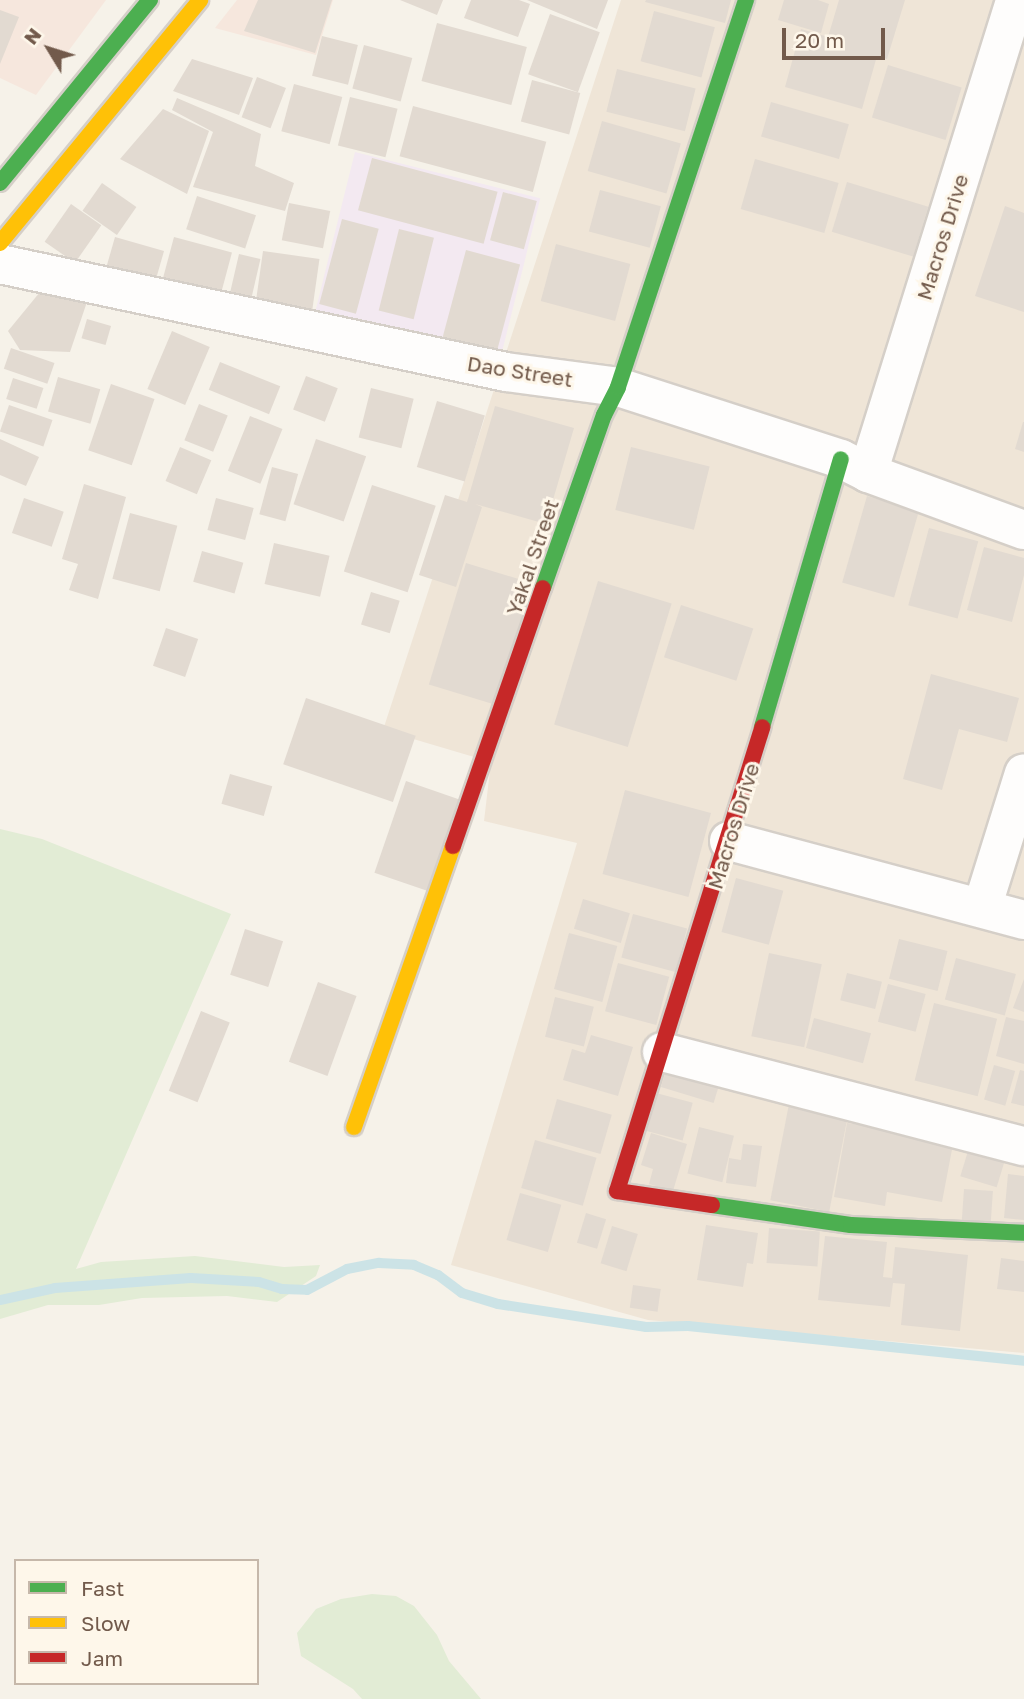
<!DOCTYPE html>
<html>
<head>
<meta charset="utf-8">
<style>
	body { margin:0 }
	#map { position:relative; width:1024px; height:1699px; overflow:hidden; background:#f6f2e9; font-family:"Golos Text",sans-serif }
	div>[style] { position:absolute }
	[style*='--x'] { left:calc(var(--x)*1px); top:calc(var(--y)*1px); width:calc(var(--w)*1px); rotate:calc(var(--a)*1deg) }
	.residential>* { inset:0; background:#efe5d7 }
	.commercial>* { inset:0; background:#f6e7dd }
	.education>* { inset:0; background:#f3e9f1; transform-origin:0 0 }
	.green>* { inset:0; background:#e2ecd5 }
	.stream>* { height:10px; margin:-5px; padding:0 5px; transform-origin:5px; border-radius:5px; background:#cce3e6 }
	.building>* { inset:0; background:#e2dad1; transform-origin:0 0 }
	.roads { filter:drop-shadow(2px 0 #d5cfc8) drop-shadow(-2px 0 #d5cfc8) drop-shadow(0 2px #d5cfc8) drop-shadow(0 -2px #d5cfc8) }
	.street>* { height:38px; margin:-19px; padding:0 19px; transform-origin:19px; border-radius:19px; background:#fefdfc }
	.fast>* { height:16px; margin:-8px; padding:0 8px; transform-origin:8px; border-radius:8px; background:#4caf50 }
	.slow>* { height:16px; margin:-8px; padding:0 8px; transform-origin:8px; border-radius:8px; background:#ffc107 }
	.jam>* { height:16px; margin:-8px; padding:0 8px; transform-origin:8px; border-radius:8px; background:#c62828 }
	span { translate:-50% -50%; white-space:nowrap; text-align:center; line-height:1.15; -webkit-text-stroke:6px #fef7ea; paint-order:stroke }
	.street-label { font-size:21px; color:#725a4b }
	.legend { position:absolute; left:14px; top:1559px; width:245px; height:126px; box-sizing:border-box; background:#fef7ea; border:2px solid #c6b8aa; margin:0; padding:9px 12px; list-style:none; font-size:21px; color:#725a4b }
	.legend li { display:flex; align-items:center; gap:14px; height:35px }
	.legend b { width:35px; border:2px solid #c6b8aa }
	.north { position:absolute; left:14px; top:14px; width:70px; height:70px; -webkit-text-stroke:5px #fef7ea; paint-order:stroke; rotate:308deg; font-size:19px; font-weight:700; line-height:28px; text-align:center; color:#725a4b }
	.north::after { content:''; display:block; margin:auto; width:24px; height:32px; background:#725a4b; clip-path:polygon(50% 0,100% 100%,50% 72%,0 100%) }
	.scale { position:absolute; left:782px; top:28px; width:103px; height:32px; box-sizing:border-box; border:4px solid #725a4b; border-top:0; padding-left:9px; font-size:21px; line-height:24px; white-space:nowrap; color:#725a4b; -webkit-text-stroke:5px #fef7ea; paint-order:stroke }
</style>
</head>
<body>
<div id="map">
	<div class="residential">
		<div style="clip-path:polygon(621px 0,1024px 0,1024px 1353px,648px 1320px,451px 1265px,577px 843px,484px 821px,491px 762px,383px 730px)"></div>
	</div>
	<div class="commercial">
		<div style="clip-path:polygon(0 0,106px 0,36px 95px,0 78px)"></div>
		<div style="clip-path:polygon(237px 0,333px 0,316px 55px,215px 28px)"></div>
	</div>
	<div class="education">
		<div style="left:355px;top:152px;width:191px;height:163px;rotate:14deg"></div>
	</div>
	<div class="green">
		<div style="clip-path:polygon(0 829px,42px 839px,231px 914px,76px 1269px,101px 1262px,195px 1256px,284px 1267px,320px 1265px,316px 1276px,277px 1302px,227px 1296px,142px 1298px,99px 1305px,48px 1305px,0 1319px)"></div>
		<div style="clip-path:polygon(372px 1594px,396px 1596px,414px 1606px,437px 1635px,449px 1661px,481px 1699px,362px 1699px,353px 1689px,301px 1656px,297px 1633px,316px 1609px,341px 1599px)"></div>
	</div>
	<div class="stream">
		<div style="--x:0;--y:1300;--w:56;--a:-12.3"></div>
		<div style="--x:55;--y:1288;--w:136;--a:-4.2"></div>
		<div style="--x:191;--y:1278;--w:68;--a:3.4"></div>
		<div style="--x:259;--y:1282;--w:24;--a:17"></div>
		<div style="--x:282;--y:1289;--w:25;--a:2"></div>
		<div style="--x:307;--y:1290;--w:45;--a:-27.7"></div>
		<div style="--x:347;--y:1269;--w:33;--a:-11"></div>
		<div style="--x:379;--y:1263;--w:35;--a:3"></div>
		<div style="--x:414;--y:1265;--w:26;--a:23"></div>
		<div style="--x:438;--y:1275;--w:30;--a:37"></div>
		<div style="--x:462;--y:1293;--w:38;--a:17"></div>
		<div style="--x:498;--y:1304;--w:150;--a:8.8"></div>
		<div style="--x:646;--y:1327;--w:42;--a:-1.4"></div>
		<div style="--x:688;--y:1326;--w:338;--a:5.9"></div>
	</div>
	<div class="building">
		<div style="clip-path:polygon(258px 0,332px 0,315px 53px,244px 31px)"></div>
		<div style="clip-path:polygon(400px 0,443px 0,437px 15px)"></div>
		<div style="clip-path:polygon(471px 0,519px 0,530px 4px,518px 37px,464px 18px)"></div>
		<div style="clip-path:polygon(527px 0,608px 0,597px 29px)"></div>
		<div style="clip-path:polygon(646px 0,731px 0,725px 23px,645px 2px)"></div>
		<div style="clip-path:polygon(784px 0,818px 0,829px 4px,821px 33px,778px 20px)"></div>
		<div style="clip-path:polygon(839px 0,905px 0,887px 59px,877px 56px,862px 109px,785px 87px,801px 29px,828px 37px)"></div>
		<div style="clip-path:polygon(0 10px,19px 17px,0 64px)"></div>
		<div style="left:654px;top:11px;width:63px;height:52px;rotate:15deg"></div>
		<div style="left:550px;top:14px;width:53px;height:64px;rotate:20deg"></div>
		<div style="left:437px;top:23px;width:93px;height:60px;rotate:15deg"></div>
		<div style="left:322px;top:36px;width:37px;height:41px;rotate:14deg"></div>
		<div style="left:364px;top:45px;width:50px;height:45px;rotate:15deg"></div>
		<div style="clip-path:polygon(192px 59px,253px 78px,239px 115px,173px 91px)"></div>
		<div style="left:888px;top:65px;width:77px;height:55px;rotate:17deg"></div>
		<div style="left:617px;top:69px;width:81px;height:44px;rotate:14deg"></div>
		<div style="left:257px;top:77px;width:31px;height:43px;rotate:21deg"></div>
		<div style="left:532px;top:80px;width:50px;height:43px;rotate:15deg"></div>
		<div style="left:294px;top:84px;width:50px;height:49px;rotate:15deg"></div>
		<div style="left:350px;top:97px;width:49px;height:50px;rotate:14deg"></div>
		<div style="clip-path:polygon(177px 98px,261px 134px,255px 166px,294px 183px,285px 211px,193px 187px,213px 132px,172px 110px)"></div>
		<div style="left:771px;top:102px;width:81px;height:36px;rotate:16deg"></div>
		<div style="left:413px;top:106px;width:138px;height:52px;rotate:15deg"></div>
		<div style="clip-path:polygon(163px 109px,209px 131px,187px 194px,120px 159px)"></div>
		<div style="left:602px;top:121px;width:82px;height:52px;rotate:16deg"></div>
		<div style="left:372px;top:158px;width:130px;height:54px;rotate:15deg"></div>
		<div style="left:755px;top:159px;width:87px;height:52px;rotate:16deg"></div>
		<div style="left:847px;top:182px;width:85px;height:52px;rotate:17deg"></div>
		<div style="left:102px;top:183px;width:42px;height:34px;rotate:35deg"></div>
		<div style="left:600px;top:190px;width:63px;height:43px;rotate:15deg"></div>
		<div style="left:503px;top:192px;width:35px;height:50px;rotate:15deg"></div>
		<div style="left:197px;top:196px;width:62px;height:35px;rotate:18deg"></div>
		<div style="left:289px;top:203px;width:42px;height:38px;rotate:11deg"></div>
		<div style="left:71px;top:204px;width:37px;height:46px;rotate:35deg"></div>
		<div style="clip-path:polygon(1005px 206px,1024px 213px,1024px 312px,975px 296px)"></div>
		<div style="left:342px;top:219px;width:38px;height:88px;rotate:15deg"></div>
		<div style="left:399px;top:229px;width:36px;height:84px;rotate:14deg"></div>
		<div style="left:115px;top:237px;width:51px;height:32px;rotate:16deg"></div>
		<div style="left:174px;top:237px;width:60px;height:46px;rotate:15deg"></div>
		<div style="left:556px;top:244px;width:77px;height:59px;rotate:15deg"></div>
		<div style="left:466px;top:250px;width:56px;height:90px;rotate:15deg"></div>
		<div style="left:263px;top:251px;width:57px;height:51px;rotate:8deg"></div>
		<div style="left:239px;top:254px;width:22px;height:39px;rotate:13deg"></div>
		<div style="clip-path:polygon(40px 292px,89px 296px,70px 352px,20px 350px,8px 331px)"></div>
		<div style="left:87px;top:319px;width:25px;height:20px;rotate:16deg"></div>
		<div style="left:172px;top:331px;width:41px;height:63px;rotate:23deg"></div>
		<div style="left:11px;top:348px;width:46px;height:22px;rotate:19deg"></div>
		<div style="left:220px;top:362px;width:65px;height:30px;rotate:22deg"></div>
		<div style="left:306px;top:376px;width:34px;height:36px;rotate:21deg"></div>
		<div style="left:58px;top:377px;width:44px;height:36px;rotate:16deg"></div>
		<div style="left:13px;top:378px;width:32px;height:22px;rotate:18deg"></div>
		<div style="left:111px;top:384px;width:46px;height:70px;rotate:19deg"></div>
		<div style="left:371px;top:388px;width:44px;height:51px;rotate:14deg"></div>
		<div style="left:437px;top:401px;width:50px;height:69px;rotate:17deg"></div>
		<div style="left:199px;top:404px;width:31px;height:39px;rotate:22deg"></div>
		<div style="left:9px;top:405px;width:46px;height:28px;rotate:19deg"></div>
		<div style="clip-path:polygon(495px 406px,574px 428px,546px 524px,475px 504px,482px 507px,456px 587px,419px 575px,445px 495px,467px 502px)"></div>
		<div style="left:250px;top:416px;width:35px;height:59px;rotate:22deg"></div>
		<div style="clip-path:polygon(1023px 422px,1024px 422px,1024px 452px,1015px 449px)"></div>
		<div style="clip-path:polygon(0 439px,39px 457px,26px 486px,0 475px)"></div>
		<div style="left:316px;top:439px;width:53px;height:69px;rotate:19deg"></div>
		<div style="left:180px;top:447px;width:34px;height:37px;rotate:23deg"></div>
		<div style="left:631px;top:447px;width:81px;height:65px;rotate:14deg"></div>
		<div style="left:272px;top:467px;width:27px;height:49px;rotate:15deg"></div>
		<div style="clip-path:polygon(84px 484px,126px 497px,98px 599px,69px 590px,78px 564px,62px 559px)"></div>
		<div style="left:372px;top:485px;width:67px;height:91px;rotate:18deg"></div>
		<div style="left:867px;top:496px;width:54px;height:90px;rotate:16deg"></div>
		<div style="left:24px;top:498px;width:42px;height:37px;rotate:19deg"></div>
		<div style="left:216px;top:498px;width:39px;height:33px;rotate:15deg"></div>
		<div style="left:130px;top:513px;width:49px;height:68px;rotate:15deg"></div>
		<div style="left:929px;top:528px;width:51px;height:80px;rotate:15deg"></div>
		<div style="left:274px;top:543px;width:57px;height:42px;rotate:13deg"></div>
		<div style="clip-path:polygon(984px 547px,1024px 558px,1024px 575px,1012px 622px,967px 610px)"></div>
		<div style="left:202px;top:551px;width:43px;height:32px;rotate:16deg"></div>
		<div style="left:466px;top:563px;width:73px;height:127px;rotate:17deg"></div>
		<div style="left:598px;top:581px;width:77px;height:150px;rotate:17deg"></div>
		<div style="left:371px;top:592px;width:30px;height:34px;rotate:17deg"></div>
		<div style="left:681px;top:605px;width:76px;height:55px;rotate:18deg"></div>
		<div style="left:166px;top:628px;width:34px;height:40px;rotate:19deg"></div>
		<div style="clip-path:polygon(931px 674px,1019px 698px,1007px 742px,959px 729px,942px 790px,903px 779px)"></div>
		<div style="left:306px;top:698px;width:116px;height:70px;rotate:19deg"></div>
		<div style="left:230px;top:774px;width:44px;height:31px;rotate:16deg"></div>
		<div style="left:406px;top:781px;width:58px;height:97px;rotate:19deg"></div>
		<div style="left:625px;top:790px;width:89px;height:87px;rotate:15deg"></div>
		<div style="left:736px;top:878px;width:49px;height:56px;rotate:15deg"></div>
		<div style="left:583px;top:899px;width:49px;height:31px;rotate:17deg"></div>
		<div style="left:633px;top:914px;width:56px;height:45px;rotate:15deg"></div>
		<div style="left:245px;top:929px;width:40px;height:48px;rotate:18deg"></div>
		<div style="left:569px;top:933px;width:50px;height:58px;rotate:15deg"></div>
		<div style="left:899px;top:939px;width:50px;height:41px;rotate:14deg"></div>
		<div style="left:769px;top:953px;width:54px;height:85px;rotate:12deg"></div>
		<div style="left:956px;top:958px;width:62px;height:43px;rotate:15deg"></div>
		<div style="left:618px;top:963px;width:53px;height:50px;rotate:15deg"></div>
		<div style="left:847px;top:973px;width:36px;height:28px;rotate:14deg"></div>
		<div style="clip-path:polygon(1024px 979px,1024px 1012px,1013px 1008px)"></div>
		<div style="left:318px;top:982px;width:41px;height:85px;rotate:20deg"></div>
		<div style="left:888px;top:984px;width:39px;height:39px;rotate:15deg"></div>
		<div style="left:555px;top:997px;width:40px;height:41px;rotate:14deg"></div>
		<div style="left:934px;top:1003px;width:65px;height:80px;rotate:14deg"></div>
		<div style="left:201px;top:1011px;width:31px;height:86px;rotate:22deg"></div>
		<div style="clip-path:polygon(1006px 1017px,1024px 1021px,1024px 1064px,996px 1056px)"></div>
		<div style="left:814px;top:1018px;width:59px;height:31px;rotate:15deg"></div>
		<div style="clip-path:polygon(591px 1035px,633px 1047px,618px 1096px,563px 1080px,572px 1049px,585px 1053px)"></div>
		<div style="left:668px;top:1064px;width:55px;height:24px;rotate:17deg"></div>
		<div style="left:994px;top:1065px;width:22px;height:36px;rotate:16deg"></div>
		<div style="clip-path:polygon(1020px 1070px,1024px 1071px,1024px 1106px,1011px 1103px)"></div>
		<div style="left:656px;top:1093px;width:38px;height:39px;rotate:15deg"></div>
		<div style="left:557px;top:1099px;width:57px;height:41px;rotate:16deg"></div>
		<div style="left:789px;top:1104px;width:60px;height:98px;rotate:11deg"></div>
		<div style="clip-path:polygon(847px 1123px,954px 1139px,942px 1202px,887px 1192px,885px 1206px,834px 1197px)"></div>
		<div style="left:699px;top:1127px;width:36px;height:48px;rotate:14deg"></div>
		<div style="clip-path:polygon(651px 1133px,687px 1144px,673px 1191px,649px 1184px,653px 1169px,641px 1165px)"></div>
		<div style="left:972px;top:1138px;width:38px;height:40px;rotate:17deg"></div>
		<div style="left:535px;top:1140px;width:64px;height:50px;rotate:16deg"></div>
		<div style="clip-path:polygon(743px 1144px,762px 1146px,756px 1187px,726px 1183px,729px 1158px,741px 1160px)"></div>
		<div style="clip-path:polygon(1008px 1174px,1024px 1176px,1024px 1220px,1004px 1218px)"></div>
		<div style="left:964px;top:1189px;width:29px;height:35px;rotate:4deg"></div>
		<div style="left:520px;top:1193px;width:43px;height:49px;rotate:16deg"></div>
		<div style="left:586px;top:1213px;width:21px;height:31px;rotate:17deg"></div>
		<div style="clip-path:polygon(706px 1225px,758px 1233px,753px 1264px,747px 1263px,743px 1287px,697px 1280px)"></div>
		<div style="left:612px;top:1226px;width:27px;height:39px;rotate:17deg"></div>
		<div style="left:769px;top:1228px;width:51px;height:35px;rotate:4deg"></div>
		<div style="clip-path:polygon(825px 1236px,887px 1242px,883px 1277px,892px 1278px,895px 1247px,968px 1255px,960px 1331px,901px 1325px,905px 1284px,893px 1283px,890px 1307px,818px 1300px)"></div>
		<div style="clip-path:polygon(1001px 1258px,1024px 1261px,1024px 1292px,997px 1289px)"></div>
		<div style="left:633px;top:1285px;width:28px;height:23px;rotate:8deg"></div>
	</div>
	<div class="roads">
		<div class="street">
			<div style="--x:0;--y:264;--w:517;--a:12.05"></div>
			<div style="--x:506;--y:372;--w:113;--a:7.6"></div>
			<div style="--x:618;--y:387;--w:234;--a:17.9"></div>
			<div style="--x:841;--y:459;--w:30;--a:27"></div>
			<div style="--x:868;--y:473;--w:166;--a:20.1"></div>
			<div style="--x:868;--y:473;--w:495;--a:-72.7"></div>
			<div style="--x:729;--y:841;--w:305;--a:15"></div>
			<div style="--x:982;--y:908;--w:141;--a:-72.7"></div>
			<div style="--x:662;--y:1052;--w:374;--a:14.6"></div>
		</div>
		<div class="fast">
			<div style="--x:0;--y:183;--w:237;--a:-50.7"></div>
			<div style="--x:543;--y:588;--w:183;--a:-70.6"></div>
			<div style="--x:604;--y:415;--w:31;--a:-63"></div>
			<div style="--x:618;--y:387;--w:408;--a:-71.7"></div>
			<div style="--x:762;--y:727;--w:279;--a:-73.6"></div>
			<div style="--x:712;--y:1205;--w:140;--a:8.2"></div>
			<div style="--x:851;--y:1225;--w:173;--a:2.6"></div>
		</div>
		<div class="slow">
			<div style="--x:0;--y:243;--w:315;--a:-50.5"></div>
			<div style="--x:354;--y:1127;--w:298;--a:-70.6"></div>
		</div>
		<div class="jam">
			<div style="--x:453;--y:846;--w:273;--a:-70.8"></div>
			<div style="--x:712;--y:1205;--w:96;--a:-171.6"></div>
			<div style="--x:617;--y:1191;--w:486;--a:-72.6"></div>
		</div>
	</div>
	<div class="street-label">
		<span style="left:942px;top:237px;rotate:-73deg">Macros Drive</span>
		<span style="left:520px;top:371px;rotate:9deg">Dao Street</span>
		<span style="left:532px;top:557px;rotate:-71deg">Yakal Street</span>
		<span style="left:733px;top:826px;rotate:-73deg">Macros Drive</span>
	</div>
	<ul class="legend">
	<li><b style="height:9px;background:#4caf50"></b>Fast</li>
	<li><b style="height:9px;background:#ffc107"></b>Slow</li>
	<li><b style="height:9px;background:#c62828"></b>Jam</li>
	</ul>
	<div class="north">N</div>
	<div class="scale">20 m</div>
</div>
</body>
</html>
